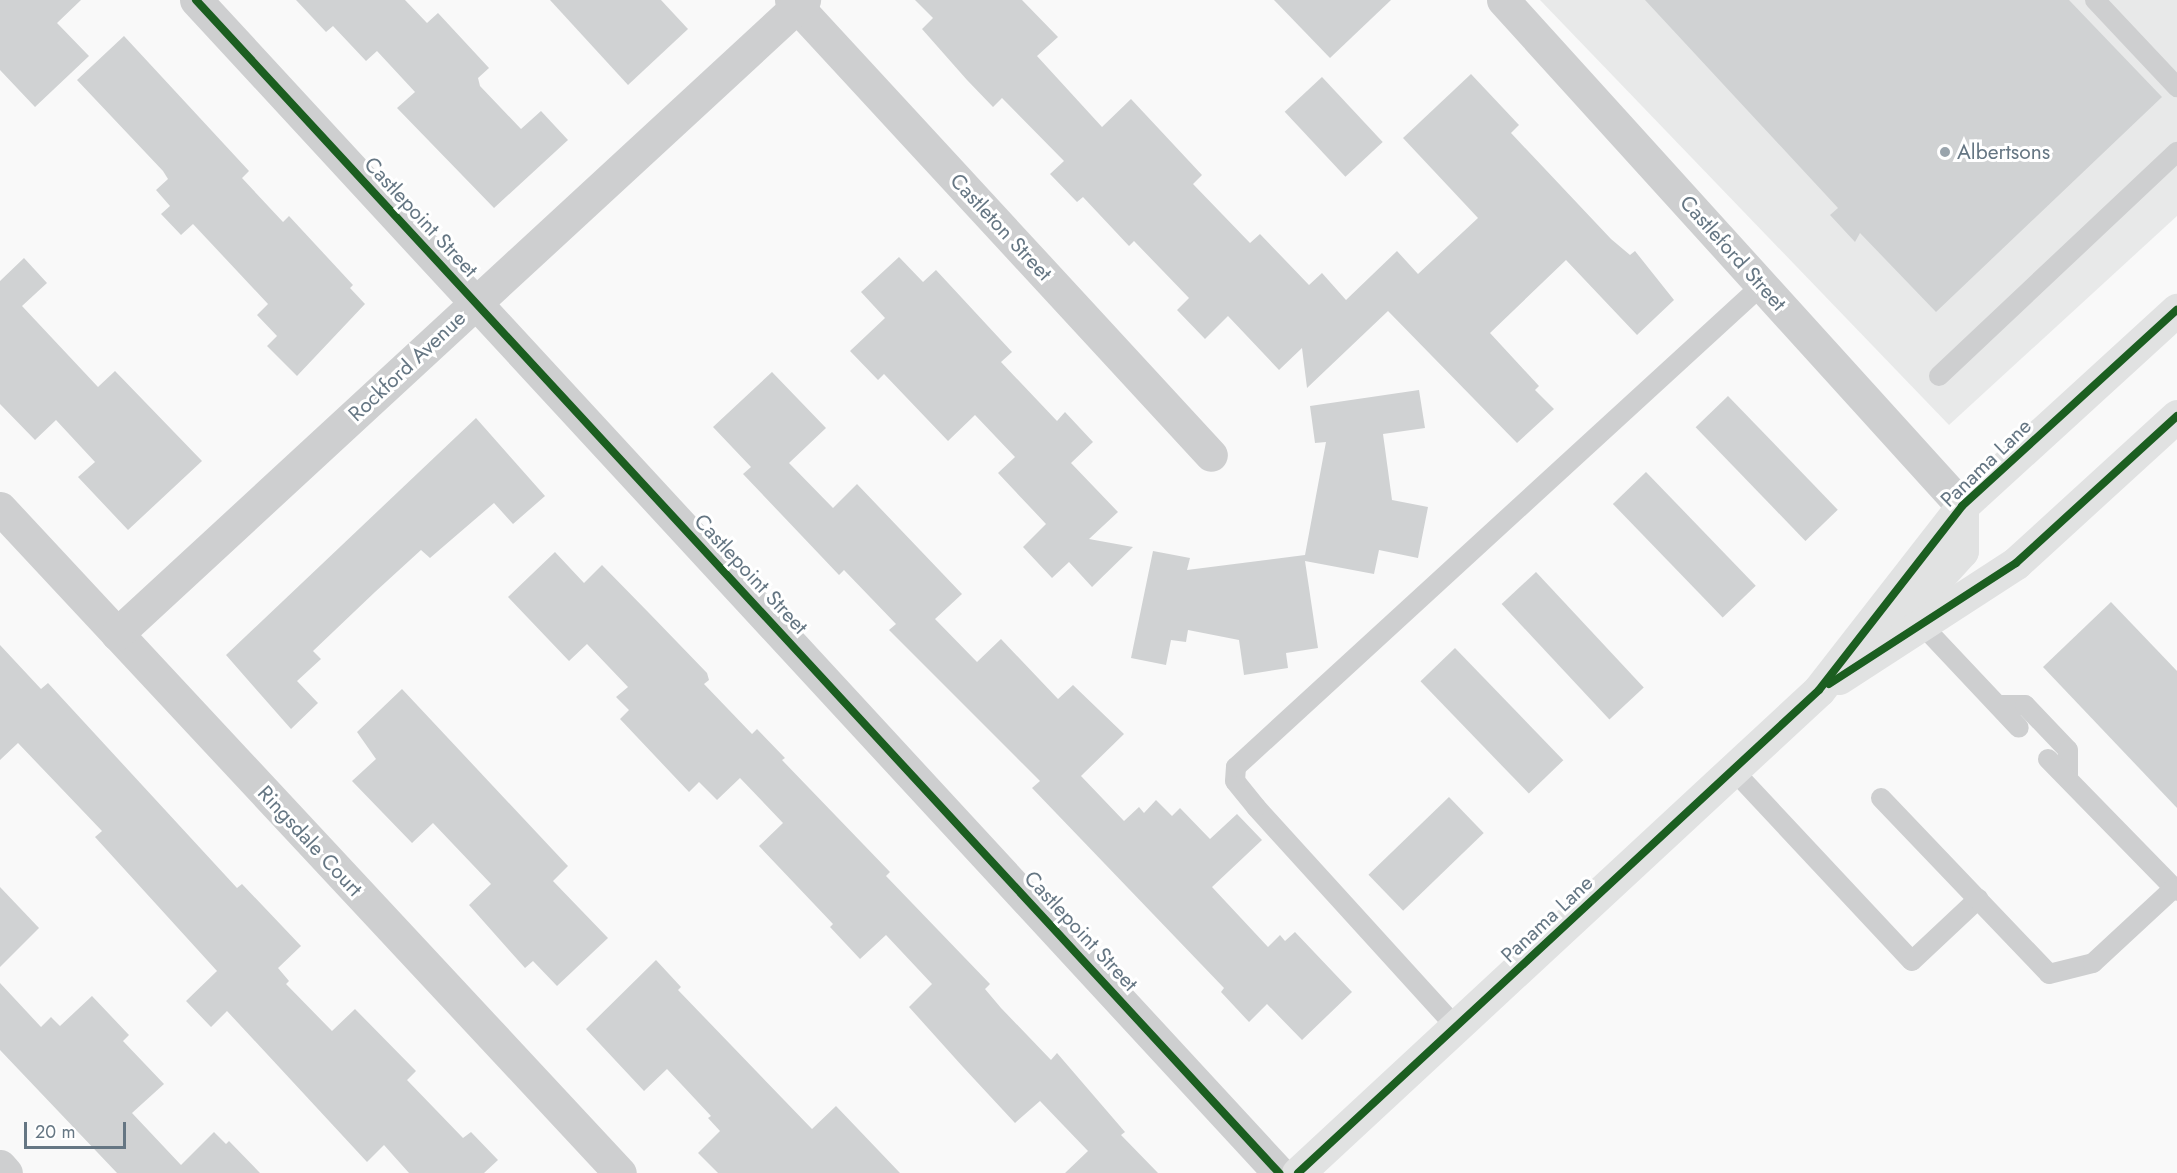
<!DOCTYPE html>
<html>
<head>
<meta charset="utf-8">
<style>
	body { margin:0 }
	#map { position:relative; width:2177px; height:1173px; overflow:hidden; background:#f9f9f9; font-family:Jost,sans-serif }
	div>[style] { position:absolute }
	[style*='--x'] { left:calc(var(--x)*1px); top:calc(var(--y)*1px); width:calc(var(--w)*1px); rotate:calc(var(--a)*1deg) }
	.built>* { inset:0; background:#e8e9e9 }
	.building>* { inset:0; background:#d0d2d3; transform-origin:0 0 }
	.lane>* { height:20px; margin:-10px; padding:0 10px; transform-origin:10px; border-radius:10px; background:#cecfd0 }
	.street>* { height:33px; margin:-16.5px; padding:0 16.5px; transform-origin:16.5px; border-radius:16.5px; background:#cecfd0 }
	.secondary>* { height:33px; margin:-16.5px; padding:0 16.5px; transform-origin:16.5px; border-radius:16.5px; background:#e1e2e2 }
	.cycleway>* { height:8px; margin:-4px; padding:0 4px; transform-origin:4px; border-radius:4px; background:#1b5e20 }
	.dots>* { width:16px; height:16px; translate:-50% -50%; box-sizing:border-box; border:3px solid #fff; border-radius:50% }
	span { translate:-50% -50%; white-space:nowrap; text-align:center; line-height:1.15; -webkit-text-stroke:6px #fff; paint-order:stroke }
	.poi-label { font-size:21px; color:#657683 }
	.left { translate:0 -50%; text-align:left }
	.street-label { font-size:21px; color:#657683 }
	.scale { position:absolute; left:24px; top:1122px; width:102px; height:27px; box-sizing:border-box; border:3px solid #657683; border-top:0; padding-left:8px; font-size:18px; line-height:21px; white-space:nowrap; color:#657683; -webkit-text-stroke:4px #fff; paint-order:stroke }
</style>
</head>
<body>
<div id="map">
	<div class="built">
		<div style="clip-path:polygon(1540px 0,2177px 0,2177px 216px,1949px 425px)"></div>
	</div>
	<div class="building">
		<div style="clip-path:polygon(0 0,81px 0,57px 23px,89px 56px,35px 107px,0 70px)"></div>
		<div style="clip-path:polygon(296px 0,405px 0,427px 23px,438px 13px,489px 68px,478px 78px,480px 86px,521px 129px,541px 111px,568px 140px,494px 208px,397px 108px,415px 92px,377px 51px,366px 61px,333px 26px,326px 32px)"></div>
		<div style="clip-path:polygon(550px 0,661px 0,688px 29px,628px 85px)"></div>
		<div style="clip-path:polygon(915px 0,1022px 0,1058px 37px,1037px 56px,1102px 127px,1131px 99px,1202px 175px,1193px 184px,1250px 243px,1260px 234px,1309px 285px,1322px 273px,1346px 300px,1397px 251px,1418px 274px,1478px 218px,1403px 138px,1471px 74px,1519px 125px,1511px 133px,1611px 239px,1630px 255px,1635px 251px,1674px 300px,1637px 335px,1566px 260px,1490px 333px,1539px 386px,1535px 390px,1554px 409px,1517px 443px,1388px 311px,1307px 388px,1302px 348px,1279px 370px,1228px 316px,1205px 339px,1177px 310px,1189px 298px,1134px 241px,1129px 246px,1083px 197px,1077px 202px,1050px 174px,1064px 161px,1002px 98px,993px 107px,967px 80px,922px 29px,933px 18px)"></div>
		<div style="clip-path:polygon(1274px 0,1391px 0,1330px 58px)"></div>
		<div style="clip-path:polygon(1645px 0,2069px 0,2162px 97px,1936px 312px,1860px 233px,1855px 242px,1830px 215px,1838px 208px)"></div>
		<div style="clip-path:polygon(124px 36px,249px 171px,242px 178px,283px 222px,289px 216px,353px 285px,350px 288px,365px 304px,297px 376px,267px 346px,277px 336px,257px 315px,268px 304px,193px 224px,181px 235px,161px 214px,170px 206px,156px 190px,168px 179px,163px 171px,77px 80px)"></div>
		<div style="left:1322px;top:77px;width:89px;height:51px;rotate:47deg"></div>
		<div style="clip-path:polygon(899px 257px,923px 282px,936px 270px,1012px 352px,1001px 362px,1057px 421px,1065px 412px,1093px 442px,1071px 463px,1118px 512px,1089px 539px,1133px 547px,1092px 587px,1069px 562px,1052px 578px,1023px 547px,1046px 524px,998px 473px,1015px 457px,975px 415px,948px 441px,884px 374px,878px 380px,850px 351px,885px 318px,861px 292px)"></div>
		<div style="clip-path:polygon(24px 258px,47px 283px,22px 306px,98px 387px,115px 371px,202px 461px,128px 530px,78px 477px,95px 462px,56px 420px,35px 440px,0 404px,0 281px)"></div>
		<div style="clip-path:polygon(772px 372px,826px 428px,789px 463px,833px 508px,857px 484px,962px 594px,935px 619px,977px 662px,1001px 639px,1058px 699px,1073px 685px,1124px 734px,1081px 776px,1124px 821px,1139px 807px,1144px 813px,1156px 800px,1172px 816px,1180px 808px,1210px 839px,1237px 814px,1262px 840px,1212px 887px,1268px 947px,1280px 935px,1285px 941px,1295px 932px,1352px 992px,1302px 1040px,1267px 1004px,1249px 1022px,1221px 992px,1224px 988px,1032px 788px,1040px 781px,889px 630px,896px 624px,844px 570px,839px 575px,743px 474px,751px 467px,713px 427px)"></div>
		<div style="clip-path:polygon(1419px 390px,1425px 428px,1383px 434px,1392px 500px,1428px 507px,1418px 558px,1379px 550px,1374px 574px,1305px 561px,1318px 648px,1286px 653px,1288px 668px,1244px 675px,1239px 640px,1188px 630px,1186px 642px,1171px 640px,1166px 665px,1131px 658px,1153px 551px,1190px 558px,1187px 570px,1305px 555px,1326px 442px,1315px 443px,1310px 406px)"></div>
		<div style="left:1728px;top:396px;width:158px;height:45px;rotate:46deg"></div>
		<div style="clip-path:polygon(476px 418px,545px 496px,513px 524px,494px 503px,430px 558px,421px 550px,375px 592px,313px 651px,321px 659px,297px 681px,318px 703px,291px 729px,226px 655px)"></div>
		<div style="left:1646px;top:472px;width:158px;height:46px;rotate:46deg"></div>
		<div style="clip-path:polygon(555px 552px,584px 583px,602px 565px,649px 613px,707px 673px,709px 680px,704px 684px,752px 734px,757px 729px,785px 758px,782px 760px,890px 872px,886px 876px,990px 984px,985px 989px,1001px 1008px,1051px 1060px,1057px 1053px,1125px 1132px,1121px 1135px,1158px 1173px,1065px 1173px,1088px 1151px,1040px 1101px,1015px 1123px,963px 1067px,909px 1007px,932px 984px,886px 935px,860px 959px,830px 927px,833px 924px,759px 846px,783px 823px,740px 778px,717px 800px,699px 782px,689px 792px,620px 719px,629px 710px,616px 697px,628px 687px,587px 644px,569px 661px,508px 597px)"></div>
		<div style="left:1536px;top:572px;width:158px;height:47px;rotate:47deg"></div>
		<div style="clip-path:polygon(2111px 602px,2177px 671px,2177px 808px,2043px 667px)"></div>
		<div style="clip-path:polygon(0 645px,41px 689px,48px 683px,237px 888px,242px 884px,301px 946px,278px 968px,289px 981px,286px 984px,332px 1031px,355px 1009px,416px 1071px,407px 1080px,463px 1138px,471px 1132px,498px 1160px,484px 1173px,409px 1173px,384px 1145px,367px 1162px,227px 1011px,211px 1027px,186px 1001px,217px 971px,95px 837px,102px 831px,18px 743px,0 760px)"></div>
		<div style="left:1455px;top:648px;width:156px;height:48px;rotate:46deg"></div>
		<div style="clip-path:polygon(402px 689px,568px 866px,553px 881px,608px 938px,557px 986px,533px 961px,525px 968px,469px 905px,491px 884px,433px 823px,412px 843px,352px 781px,376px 759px,357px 732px)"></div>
		<div style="left:1449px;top:797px;width:50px;height:112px;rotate:46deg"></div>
		<div style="clip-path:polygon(0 887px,39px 928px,0 967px)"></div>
		<div style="clip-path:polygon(656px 960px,681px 987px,678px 990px,812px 1129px,836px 1106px,900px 1173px,718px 1173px,698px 1153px,720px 1131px,708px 1118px,711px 1116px,667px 1069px,644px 1091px,586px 1029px)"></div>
		<div style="clip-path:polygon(0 983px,41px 1027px,51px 1017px,60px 1026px,92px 996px,129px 1035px,123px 1041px,164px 1084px,132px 1113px,181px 1165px,214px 1132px,226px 1144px,229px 1141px,260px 1173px,117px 1173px,0 1050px)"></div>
	</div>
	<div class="lane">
		<div style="--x:2095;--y:0;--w:120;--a:46.7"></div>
		<div style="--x:1939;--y:376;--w:327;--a:-43.3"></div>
		<div style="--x:1922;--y:625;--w:141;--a:46.7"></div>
		<div style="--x:1999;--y:705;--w:26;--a:0"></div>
		<div style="--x:2025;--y:705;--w:62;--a:46.3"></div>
		<div style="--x:2068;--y:750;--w:28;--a:90"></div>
		<div style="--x:2048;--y:759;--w:180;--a:45.7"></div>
		<div style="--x:1734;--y:771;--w:260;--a:46.9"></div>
		<div style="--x:1912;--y:961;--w:91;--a:-43.2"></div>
		<div style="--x:1881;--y:798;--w:243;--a:46.3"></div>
		<div style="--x:2049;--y:974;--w:45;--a:-14"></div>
		<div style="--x:2093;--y:963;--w:110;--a:-42.8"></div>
		<div style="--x:2174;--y:888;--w:4;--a:45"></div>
		<div style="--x:1456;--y:1027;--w:297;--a:-132.3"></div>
		<div style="--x:1256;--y:807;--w:33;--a:-129"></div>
		<div style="--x:1235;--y:781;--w:14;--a:-86"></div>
		<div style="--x:1236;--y:767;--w:713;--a:-42.5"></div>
	</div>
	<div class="street">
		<div style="--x:196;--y:0;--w:1597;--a:47.28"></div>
		<div style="--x:791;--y:0;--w:619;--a:47.29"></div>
		<div style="--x:1503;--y:0;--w:683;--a:47.79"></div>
		<div style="--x:0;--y:508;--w:909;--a:47.01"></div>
		<div style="--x:117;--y:634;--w:935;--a:-42.7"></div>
		<div style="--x:0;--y:1166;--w:9;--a:49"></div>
	</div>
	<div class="secondary">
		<div style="--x:1896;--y:624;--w:98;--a:-47.9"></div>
		<div style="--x:1962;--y:551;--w:45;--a:-90"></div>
		<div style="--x:1839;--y:678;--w:211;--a:-33"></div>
		<div style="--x:2016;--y:563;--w:218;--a:-42.4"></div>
		<div style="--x:1298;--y:1173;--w:710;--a:-42.83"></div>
		<div style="--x:1819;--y:690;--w:233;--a:-52.1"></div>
		<div style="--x:1962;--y:506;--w:291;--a:-42.4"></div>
	</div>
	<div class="cycleway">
		<div style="--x:196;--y:0;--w:1597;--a:47.28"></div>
		<div style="--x:1829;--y:684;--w:223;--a:-32.9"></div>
		<div style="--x:2016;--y:563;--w:218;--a:-42.4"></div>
		<div style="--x:1298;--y:1173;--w:710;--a:-42.83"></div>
		<div style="--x:1819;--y:690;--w:233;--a:-52.1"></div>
		<div style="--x:1962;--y:506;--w:291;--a:-42.4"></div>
	</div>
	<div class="dots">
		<div style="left:1945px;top:152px;background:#99a4ac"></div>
	</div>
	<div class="poi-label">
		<span class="left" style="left:1957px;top:152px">Albertsons</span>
	</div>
	<div class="street-label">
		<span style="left:421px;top:217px;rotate:47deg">Castlepoint Street</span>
		<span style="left:1001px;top:227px;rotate:47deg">Castleton Street</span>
		<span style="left:1733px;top:253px;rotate:48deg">Castleford Street</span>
		<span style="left:407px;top:366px;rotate:-43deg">Rockford Avenue</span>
		<span style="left:1986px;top:463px;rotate:-44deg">Panama Lane</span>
		<span style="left:751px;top:574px;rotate:47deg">Castlepoint Street</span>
		<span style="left:310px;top:841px;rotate:47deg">Ringsdale Court</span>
		<span style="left:1547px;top:919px;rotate:-43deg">Panama Lane</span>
		<span style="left:1081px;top:931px;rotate:47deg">Castlepoint Street</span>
	</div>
	<div class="scale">20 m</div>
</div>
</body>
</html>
